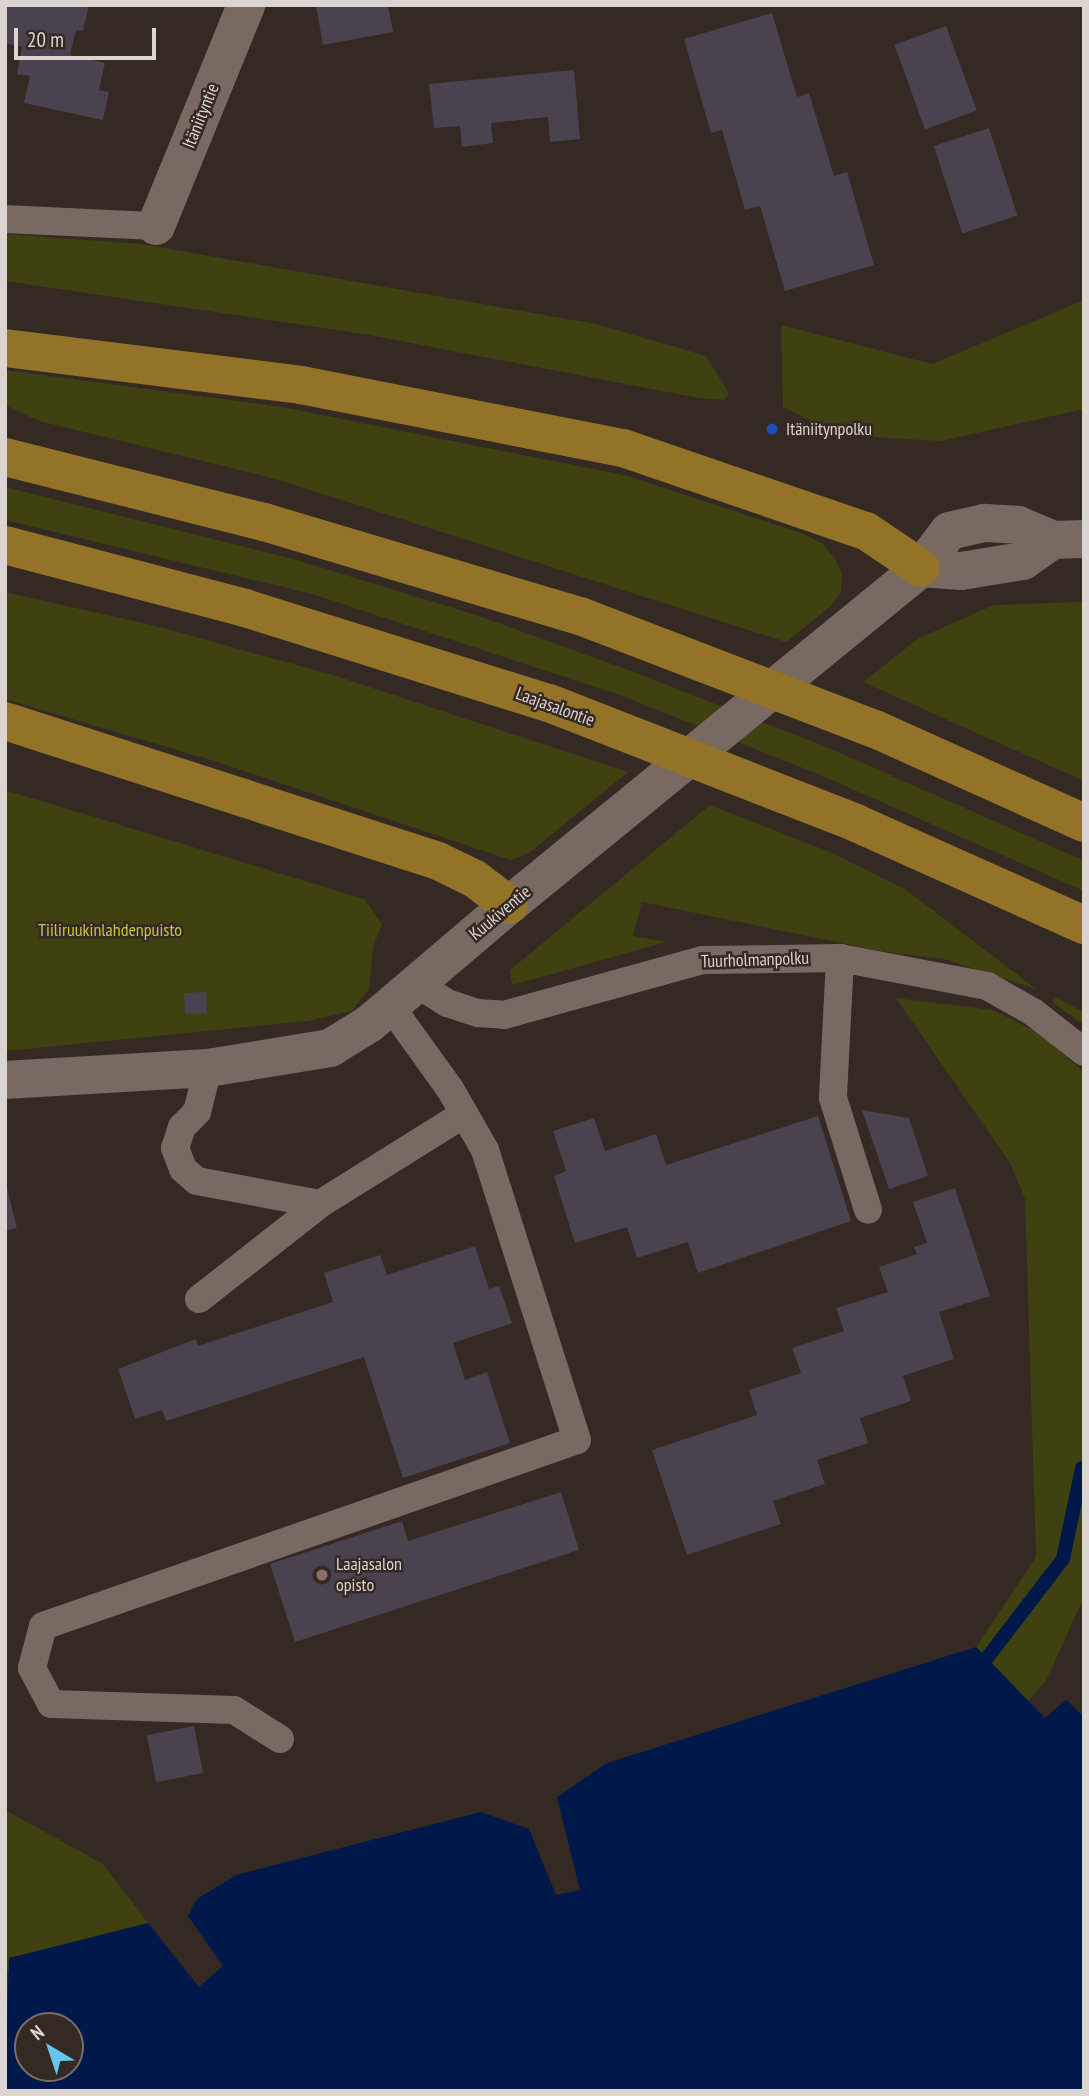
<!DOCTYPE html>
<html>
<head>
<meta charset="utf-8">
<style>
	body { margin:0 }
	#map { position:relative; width:1089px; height:2096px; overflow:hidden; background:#352923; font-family:"PT Sans Narrow",sans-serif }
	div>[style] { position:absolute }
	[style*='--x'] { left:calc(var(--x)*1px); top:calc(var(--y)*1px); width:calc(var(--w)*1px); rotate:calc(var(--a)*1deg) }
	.green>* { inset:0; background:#3f4110 }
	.water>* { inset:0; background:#00194a }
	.stream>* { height:14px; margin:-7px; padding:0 7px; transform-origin:7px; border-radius:7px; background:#00194a }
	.building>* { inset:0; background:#4a424e; transform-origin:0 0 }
	.service>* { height:28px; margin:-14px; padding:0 14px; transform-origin:14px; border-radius:14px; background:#786963 }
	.minor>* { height:38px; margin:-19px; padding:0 19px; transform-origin:19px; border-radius:19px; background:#786963 }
	.secondary>* { height:38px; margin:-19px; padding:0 19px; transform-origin:19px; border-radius:19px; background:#786963 }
	.primary>* { height:38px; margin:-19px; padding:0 19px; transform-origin:19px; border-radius:19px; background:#927328 }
	.dots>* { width:19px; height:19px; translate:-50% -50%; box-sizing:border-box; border:4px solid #352923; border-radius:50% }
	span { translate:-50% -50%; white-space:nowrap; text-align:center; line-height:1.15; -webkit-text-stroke:5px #352923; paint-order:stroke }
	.street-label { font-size:18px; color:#dcd4d0 }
	.poi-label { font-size:18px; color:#dcd4d0 }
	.left { translate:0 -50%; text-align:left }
	.park-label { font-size:18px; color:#c3c743 }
	.frame { position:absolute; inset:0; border:7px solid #dcd4d0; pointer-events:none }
	.north { position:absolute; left:14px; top:2012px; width:70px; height:70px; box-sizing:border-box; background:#352923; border:2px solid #786d68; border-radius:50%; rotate:321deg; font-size:19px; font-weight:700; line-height:28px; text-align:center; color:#dcd4d0 }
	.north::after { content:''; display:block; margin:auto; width:24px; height:32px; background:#64c5ee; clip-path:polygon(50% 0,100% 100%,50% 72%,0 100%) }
	.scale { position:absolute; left:14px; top:28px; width:142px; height:32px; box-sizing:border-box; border:4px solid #dcd4d0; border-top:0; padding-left:9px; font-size:21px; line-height:24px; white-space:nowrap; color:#dcd4d0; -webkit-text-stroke:5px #352923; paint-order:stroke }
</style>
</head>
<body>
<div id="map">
	<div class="green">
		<div style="clip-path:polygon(5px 234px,141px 244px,596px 324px,706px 356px,729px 393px,724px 400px,699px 398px,364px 334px,5px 281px)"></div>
		<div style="clip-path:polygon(1084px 300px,1084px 409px,941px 441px,839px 435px,783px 407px,781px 325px,932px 364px)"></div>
		<div style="clip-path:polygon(5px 370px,282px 407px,628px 476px,804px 534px,823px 544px,835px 559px,842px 574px,841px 592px,831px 606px,786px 642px,276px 479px,39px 421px,5px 405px)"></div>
		<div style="clip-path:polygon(5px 487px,293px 559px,476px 615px,631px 671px,829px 748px,1084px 861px,1084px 891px,818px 774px,620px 695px,312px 594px,5px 520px)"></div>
		<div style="clip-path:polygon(5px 592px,160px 627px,336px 676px,628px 772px,529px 853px,511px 860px,214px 761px,5px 699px)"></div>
		<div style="clip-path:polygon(1084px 602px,1084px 781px,863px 682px,919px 638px,994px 605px)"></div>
		<div style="clip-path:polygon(5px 790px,364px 899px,382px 924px,373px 947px,369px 989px,352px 1011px,308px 1021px,5px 1051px)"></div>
		<div style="clip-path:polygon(710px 805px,832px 853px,905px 889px,1036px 989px,944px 959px,885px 952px,642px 902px,633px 936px,667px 942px,512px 985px,510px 970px)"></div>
		<div style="clip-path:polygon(1055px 997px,1084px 1012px,1084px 1025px,1053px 1003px)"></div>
		<div style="clip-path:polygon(896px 998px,993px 1010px,1039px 1033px,1084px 1072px,1084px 1597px,1046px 1681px,1028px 1701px,976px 1647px,1036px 1557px,1025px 1198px,1010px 1163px)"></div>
		<div style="clip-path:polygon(5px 1810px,103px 1864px,148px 1923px,112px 1959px,5px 1971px)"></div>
	</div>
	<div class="water">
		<div style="clip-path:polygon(evenodd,976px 1647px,1045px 1718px,1066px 1700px,1084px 1717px,1084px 2091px,5px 2091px,9px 1958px,148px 1923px,199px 1987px,223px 1966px,188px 1916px,197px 1899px,236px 1875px,481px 1812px,529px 1829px,556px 1895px,580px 1890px,557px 1797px,607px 1763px,976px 1647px,28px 2026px,70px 2026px,70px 2068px,28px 2068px,28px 2026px)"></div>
	</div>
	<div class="stream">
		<div style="--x:987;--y:1658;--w:125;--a:-52.5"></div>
		<div style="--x:1063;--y:1559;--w:93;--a:-78.2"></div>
	</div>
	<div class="building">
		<div style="clip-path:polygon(5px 5px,89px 5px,83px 31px,76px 30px,70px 55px,105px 63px,99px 90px,109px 92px,103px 120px,24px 103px,30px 76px,17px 74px,22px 47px,5px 43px)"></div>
		<div style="clip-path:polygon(316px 5px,388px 5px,393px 32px,323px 45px)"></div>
		<div style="clip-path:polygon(772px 13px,797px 97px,809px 93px,834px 176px,847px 172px,874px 265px,785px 291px,760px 206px,745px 210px,722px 130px,711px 133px,684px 39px)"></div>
		<div style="left:946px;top:26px;width:90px;height:55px;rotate:70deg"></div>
		<div style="clip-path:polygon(574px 70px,580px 139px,550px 142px,548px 117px,491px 123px,493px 143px,462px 147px,460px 126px,434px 128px,429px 84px)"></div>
		<div style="left:989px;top:128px;width:92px;height:58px;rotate:72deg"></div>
		<div style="left:206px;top:992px;width:21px;height:22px;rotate:87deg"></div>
		<div style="clip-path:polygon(862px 1110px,909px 1118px,928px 1176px,889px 1189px)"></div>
		<div style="clip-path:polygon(818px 1116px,851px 1221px,698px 1273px,688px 1242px,637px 1258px,627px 1227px,575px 1243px,554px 1176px,566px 1171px,553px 1131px,594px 1118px,605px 1151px,656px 1134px,666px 1165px)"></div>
		<div style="clip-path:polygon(5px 1180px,17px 1228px,5px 1231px)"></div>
		<div style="clip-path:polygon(955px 1188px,990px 1296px,939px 1312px,954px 1359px,903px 1376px,911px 1401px,860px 1418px,868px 1443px,817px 1460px,825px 1484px,773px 1501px,781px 1524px,687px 1555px,652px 1450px,757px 1415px,749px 1390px,801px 1373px,792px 1348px,844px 1331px,836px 1308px,888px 1292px,879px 1267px,917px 1254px,914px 1247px,927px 1243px,913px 1202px)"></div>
		<div style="clip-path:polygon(475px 1246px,489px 1289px,499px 1286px,512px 1323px,453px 1343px,465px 1380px,487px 1372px,510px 1443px,403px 1478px,364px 1357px,166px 1421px,162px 1410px,135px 1419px,118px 1369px,196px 1339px,198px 1346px,333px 1302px,324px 1273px,380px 1255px,387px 1275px)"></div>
		<div style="clip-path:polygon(561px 1492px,579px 1550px,295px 1642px,270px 1564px,402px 1521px,408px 1541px)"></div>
		<div style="left:194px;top:1726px;width:48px;height:48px;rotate:79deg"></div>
	</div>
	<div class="service">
		<div style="--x:5;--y:219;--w:151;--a:2.7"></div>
		<div style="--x:840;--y:958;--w:140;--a:92.9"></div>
		<div style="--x:833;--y:1098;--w:117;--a:72.6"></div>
		<div style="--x:417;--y:984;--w:36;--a:32"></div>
		<div style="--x:447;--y:1003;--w:33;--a:18"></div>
		<div style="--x:478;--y:1013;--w:26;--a:4"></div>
		<div style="--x:504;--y:1015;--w:205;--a:-15.5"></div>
		<div style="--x:702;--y:960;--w:138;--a:-0.8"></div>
		<div style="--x:840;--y:958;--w:150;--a:10.8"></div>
		<div style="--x:987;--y:986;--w:53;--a:29.5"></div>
		<div style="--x:1033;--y:1012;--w:65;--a:38.1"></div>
		<div style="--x:208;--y:1068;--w:45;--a:104"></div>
		<div style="--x:197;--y:1112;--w:21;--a:135"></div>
		<div style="--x:182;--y:1127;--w:22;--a:108"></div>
		<div style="--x:175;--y:1148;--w:22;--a:69"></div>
		<div style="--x:183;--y:1169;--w:18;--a:41"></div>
		<div style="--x:197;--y:1181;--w:125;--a:10.6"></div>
		<div style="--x:199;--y:1299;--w:154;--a:-38.1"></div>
		<div style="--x:320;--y:1204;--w:170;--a:-32"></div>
		<div style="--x:280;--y:1739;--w:54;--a:-147.8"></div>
		<div style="--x:234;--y:1710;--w:183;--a:-178.1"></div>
		<div style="--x:51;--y:1704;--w:41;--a:-117.8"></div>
		<div style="--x:32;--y:1668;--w:43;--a:-75.3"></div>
		<div style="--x:43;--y:1626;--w:565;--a:-19.2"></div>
		<div style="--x:577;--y:1440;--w:304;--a:-107.6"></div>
		<div style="--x:485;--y:1150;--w:70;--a:-119.8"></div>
		<div style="--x:450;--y:1089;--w:101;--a:-125.7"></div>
	</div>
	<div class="minor">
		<div style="--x:156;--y:226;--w:239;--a:-67.8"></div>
		<div style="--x:5;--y:1080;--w:203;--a:-3.4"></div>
		<div style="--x:208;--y:1068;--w:124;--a:-9.3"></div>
		<div style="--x:330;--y:1048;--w:46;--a:-31.6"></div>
		<div style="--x:369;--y:1024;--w:184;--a:-40.4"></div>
	</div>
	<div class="secondary">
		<div style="--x:921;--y:568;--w:40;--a:4.3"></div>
		<div style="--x:961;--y:571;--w:63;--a:-9.2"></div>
		<div style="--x:1023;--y:561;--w:37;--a:-35"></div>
		<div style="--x:509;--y:905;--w:532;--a:-39.28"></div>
		<div style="--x:921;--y:568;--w:46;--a:-52.9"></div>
		<div style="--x:949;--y:531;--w:37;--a:-13"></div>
		<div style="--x:985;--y:523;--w:33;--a:3"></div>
		<div style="--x:1018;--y:525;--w:38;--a:23"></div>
		<div style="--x:1053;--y:540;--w:31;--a:-2"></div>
	</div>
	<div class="primary">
		<div style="--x:5;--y:348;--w:298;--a:7.1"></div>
		<div style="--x:301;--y:385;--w:328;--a:11.1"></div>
		<div style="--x:623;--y:448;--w:257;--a:18.9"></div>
		<div style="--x:866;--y:531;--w:66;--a:33.9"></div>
		<div style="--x:5;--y:457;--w:267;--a:14.1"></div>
		<div style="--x:264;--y:522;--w:330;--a:16.6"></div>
		<div style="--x:580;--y:616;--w:316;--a:21"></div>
		<div style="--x:875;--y:729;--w:229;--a:24.2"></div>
		<div style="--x:5;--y:545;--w:248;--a:14.7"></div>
		<div style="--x:245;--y:608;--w:318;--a:17.4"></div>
		<div style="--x:549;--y:703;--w:330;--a:21.3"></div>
		<div style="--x:856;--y:823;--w:250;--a:24.1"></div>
		<div style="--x:5;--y:721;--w:455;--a:17.9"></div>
		<div style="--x:438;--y:861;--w:41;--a:25.9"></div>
		<div style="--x:475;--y:879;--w:43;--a:37.4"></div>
	</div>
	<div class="dots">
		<div style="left:772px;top:429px;background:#1a4fb4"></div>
		<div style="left:322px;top:1575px;background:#8d6e63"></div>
	</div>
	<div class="street-label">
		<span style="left:201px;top:116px;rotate:-68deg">Itäniityntie</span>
		<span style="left:555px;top:707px;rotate:20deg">Laajasalontie</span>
		<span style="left:500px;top:913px;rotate:-40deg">Kuukiventie</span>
		<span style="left:755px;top:960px;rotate:-2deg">Tuurholmanpolku</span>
	</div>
	<div class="poi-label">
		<span class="left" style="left:786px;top:429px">Itäniitynpolku</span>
		<span class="left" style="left:336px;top:1575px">Laajasalon<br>opisto</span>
	</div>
	<div class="park-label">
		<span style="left:110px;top:930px">Tiiliruukinlahdenpuisto</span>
	</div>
	<div class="frame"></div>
	<div class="north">N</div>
	<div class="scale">20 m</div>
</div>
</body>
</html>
